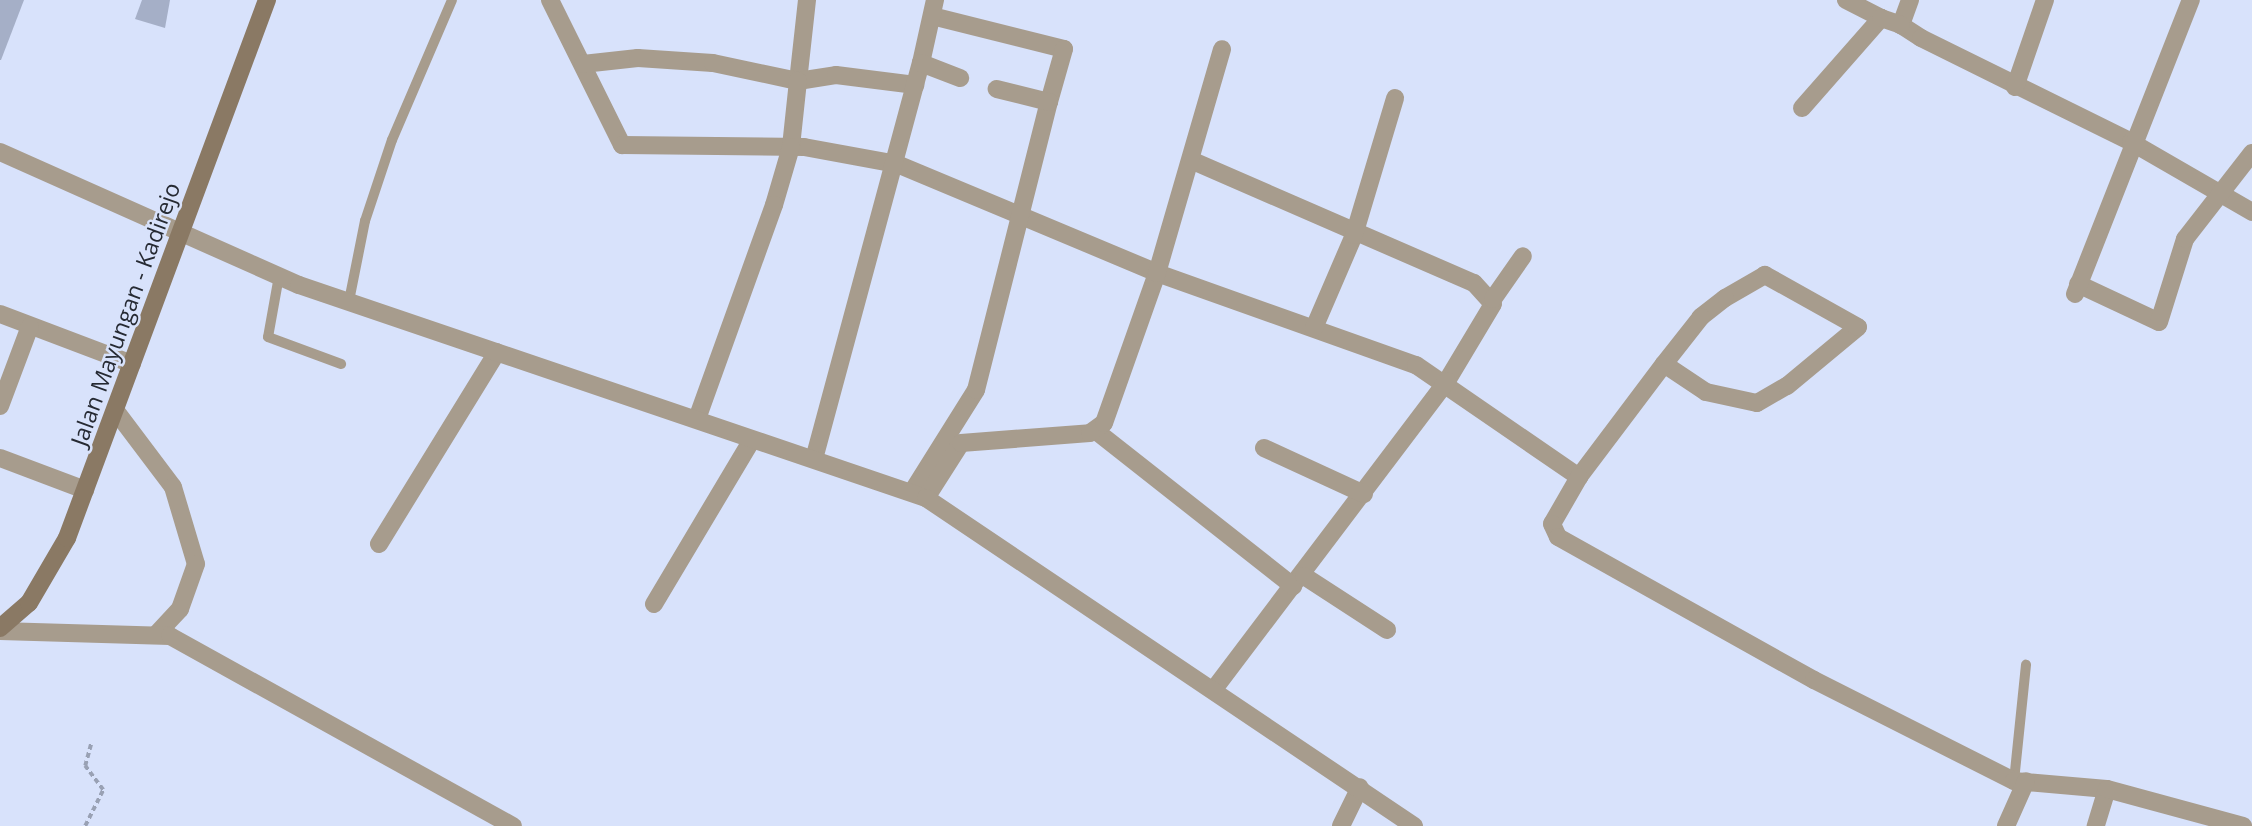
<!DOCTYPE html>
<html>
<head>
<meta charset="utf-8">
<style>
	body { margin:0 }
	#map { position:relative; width:2252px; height:826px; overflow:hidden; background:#d8e2fb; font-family:"Open Sans",sans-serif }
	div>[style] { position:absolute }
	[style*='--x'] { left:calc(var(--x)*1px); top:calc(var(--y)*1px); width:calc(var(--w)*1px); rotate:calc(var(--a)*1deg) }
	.building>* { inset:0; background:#a5afc7 }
	.path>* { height:3.5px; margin-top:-1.75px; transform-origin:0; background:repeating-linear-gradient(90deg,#99a1b4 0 5px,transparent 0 8.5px) }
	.service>* { height:10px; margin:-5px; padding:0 5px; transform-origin:5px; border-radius:5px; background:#a79c8d }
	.minor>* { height:18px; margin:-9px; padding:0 9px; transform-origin:9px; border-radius:9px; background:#a79c8d }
	.tertiary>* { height:18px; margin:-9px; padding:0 9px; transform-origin:9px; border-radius:9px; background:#a79c8d }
	.secondary>* { height:18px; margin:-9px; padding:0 9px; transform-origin:9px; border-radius:9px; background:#8a7964 }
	span { translate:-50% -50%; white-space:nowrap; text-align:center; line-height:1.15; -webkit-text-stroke:5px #d8e2fb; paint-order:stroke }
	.street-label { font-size:23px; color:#262a33 }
</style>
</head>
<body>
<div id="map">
	<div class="building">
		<div style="clip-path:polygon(0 0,24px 0,1px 60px,0 60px)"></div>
		<div style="clip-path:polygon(142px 0,170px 0,165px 28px,135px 19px)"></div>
	</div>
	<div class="path">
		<div style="--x:85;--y:826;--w:40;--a:-63.4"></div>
		<div style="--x:103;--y:790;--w:30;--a:-127"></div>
		<div style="--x:85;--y:766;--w:24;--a:-75"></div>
	</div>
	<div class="service">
		<div style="--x:279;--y:276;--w:62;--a:100.2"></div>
		<div style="--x:268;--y:337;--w:78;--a:20.3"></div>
		<div style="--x:349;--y:301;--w:82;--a:-78.7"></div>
		<div style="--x:365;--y:221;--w:85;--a:-71.6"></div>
		<div style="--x:392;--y:140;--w:152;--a:-66.8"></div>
		<div style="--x:2014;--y:781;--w:117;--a:-84.1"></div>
	</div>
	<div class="minor">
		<div style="--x:550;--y:0;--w:162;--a:63.6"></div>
		<div style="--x:622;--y:145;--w:182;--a:0.6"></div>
		<div style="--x:804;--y:147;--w:95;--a:10.4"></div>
		<div style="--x:897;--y:164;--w:282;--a:22.7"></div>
		<div style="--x:1157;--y:273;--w:275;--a:19.6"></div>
		<div style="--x:1416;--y:365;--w:198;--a:34.5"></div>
		<div style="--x:807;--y:0;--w:81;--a:96.3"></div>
		<div style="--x:798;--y:81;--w:38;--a:-9"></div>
		<div style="--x:836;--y:75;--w:80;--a:7.2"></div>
		<div style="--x:1846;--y:0;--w:39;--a:27"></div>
		<div style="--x:1910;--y:0;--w:27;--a:110"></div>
		<div style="--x:1901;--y:25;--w:24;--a:33"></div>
		<div style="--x:1921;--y:38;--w:234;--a:26.3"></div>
		<div style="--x:2131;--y:142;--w:140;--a:30"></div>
		<div style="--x:932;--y:16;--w:136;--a:14"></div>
		<div style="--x:1064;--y:49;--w:55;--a:105.8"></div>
		<div style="--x:921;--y:63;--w:65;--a:-77.5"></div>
		<div style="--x:583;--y:64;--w:55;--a:-6.2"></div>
		<div style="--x:638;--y:58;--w:75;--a:3.8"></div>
		<div style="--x:713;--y:63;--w:87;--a:12"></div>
		<div style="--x:798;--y:81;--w:66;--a:96.1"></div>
		<div style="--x:791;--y:147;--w:60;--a:106.3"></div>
		<div style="--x:774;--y:205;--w:227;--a:109.8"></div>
		<div style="--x:2015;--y:87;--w:92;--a:-71"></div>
		<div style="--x:1802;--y:108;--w:120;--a:-48.7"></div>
		<div style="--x:1881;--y:18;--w:21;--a:19"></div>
		<div style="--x:1193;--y:161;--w:306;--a:23.5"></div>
		<div style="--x:1474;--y:283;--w:28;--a:48"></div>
		<div style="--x:1493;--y:304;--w:90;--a:120.9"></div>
		<div style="--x:1447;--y:381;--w:385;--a:127.1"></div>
		<div style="--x:2078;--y:284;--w:89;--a:25.1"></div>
		<div style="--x:2159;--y:322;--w:87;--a:-72.6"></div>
		<div style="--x:2185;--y:239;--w:109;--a:-52.1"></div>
		<div style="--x:2075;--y:294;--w:316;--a:-68.5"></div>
		<div style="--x:1493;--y:299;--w:52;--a:-55.1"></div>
		<div style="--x:0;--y:314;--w:141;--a:20.7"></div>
		<div style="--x:1314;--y:328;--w:101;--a:-66.7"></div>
		<div style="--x:1354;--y:235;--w:143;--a:-73.3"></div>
		<div style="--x:1664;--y:364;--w:50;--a:33.7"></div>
		<div style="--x:1706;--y:392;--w:52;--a:12.2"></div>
		<div style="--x:1757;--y:403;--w:34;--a:-30"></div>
		<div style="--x:1787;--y:386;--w:92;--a:-39.7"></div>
		<div style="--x:1858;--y:327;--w:107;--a:-150.8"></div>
		<div style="--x:1765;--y:275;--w:46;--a:150.1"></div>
		<div style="--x:1725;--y:298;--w:31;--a:142"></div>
		<div style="--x:1701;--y:317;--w:60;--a:128.2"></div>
		<div style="--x:1664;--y:364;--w:141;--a:127"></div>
		<div style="--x:1579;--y:477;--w:54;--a:119.9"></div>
		<div style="--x:1552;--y:524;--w:14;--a:65"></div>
		<div style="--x:1558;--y:537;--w:293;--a:29.2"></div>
		<div style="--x:1814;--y:680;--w:224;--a:26.8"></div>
		<div style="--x:2014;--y:781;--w:93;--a:4.9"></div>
		<div style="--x:2107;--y:789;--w:39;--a:107"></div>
		<div style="--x:0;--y:406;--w:85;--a:-69.4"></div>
		<div style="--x:118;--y:414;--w:91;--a:53"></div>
		<div style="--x:173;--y:487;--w:80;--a:73.4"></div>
		<div style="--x:196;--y:564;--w:48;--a:109.6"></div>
		<div style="--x:180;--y:609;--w:33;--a:133"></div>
		<div style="--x:1096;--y:431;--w:251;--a:38.2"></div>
		<div style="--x:1264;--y:448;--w:110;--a:24.7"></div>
		<div style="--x:0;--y:458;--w:91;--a:20.6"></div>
		<div style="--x:814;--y:459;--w:410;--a:-74.9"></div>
		<div style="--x:921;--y:63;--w:42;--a:21"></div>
		<div style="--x:912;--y:492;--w:120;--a:-57.9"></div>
		<div style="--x:976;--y:390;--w:297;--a:-75.8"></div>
		<div style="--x:1049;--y:102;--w:54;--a:-166"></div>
		<div style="--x:926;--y:498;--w:65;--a:-57.5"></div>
		<div style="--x:961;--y:443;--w:129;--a:-4.4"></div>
		<div style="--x:1090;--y:433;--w:17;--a:-36"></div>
		<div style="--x:1104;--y:423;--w:159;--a:-70.5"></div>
		<div style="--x:1157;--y:273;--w:233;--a:-73.8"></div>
		<div style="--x:379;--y:544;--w:225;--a:-58.4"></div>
		<div style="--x:1304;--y:576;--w:99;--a:33"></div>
		<div style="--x:654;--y:604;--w:190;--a:-59.2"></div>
		<div style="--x:0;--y:631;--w:170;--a:1.7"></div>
		<div style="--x:170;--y:636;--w:392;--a:29"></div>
		<div style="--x:2107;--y:789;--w:141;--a:15.2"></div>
		<div style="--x:1341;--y:826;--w:43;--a:-64"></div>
		<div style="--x:2006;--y:826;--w:49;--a:-66"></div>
	</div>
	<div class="tertiary">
		<div style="--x:0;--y:152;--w:327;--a:24"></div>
		<div style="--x:299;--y:285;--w:662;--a:18.76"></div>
		<div style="--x:926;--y:498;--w:588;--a:33.91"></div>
	</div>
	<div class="secondary">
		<div style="--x:0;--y:628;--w:38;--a:-41"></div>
		<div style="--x:29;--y:603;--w:75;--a:-59.7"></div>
		<div style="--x:67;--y:538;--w:574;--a:-69.61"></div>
	</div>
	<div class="street-label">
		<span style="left:125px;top:314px;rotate:-70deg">Jalan Mayungan - Kadirejo</span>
	</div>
</div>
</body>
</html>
